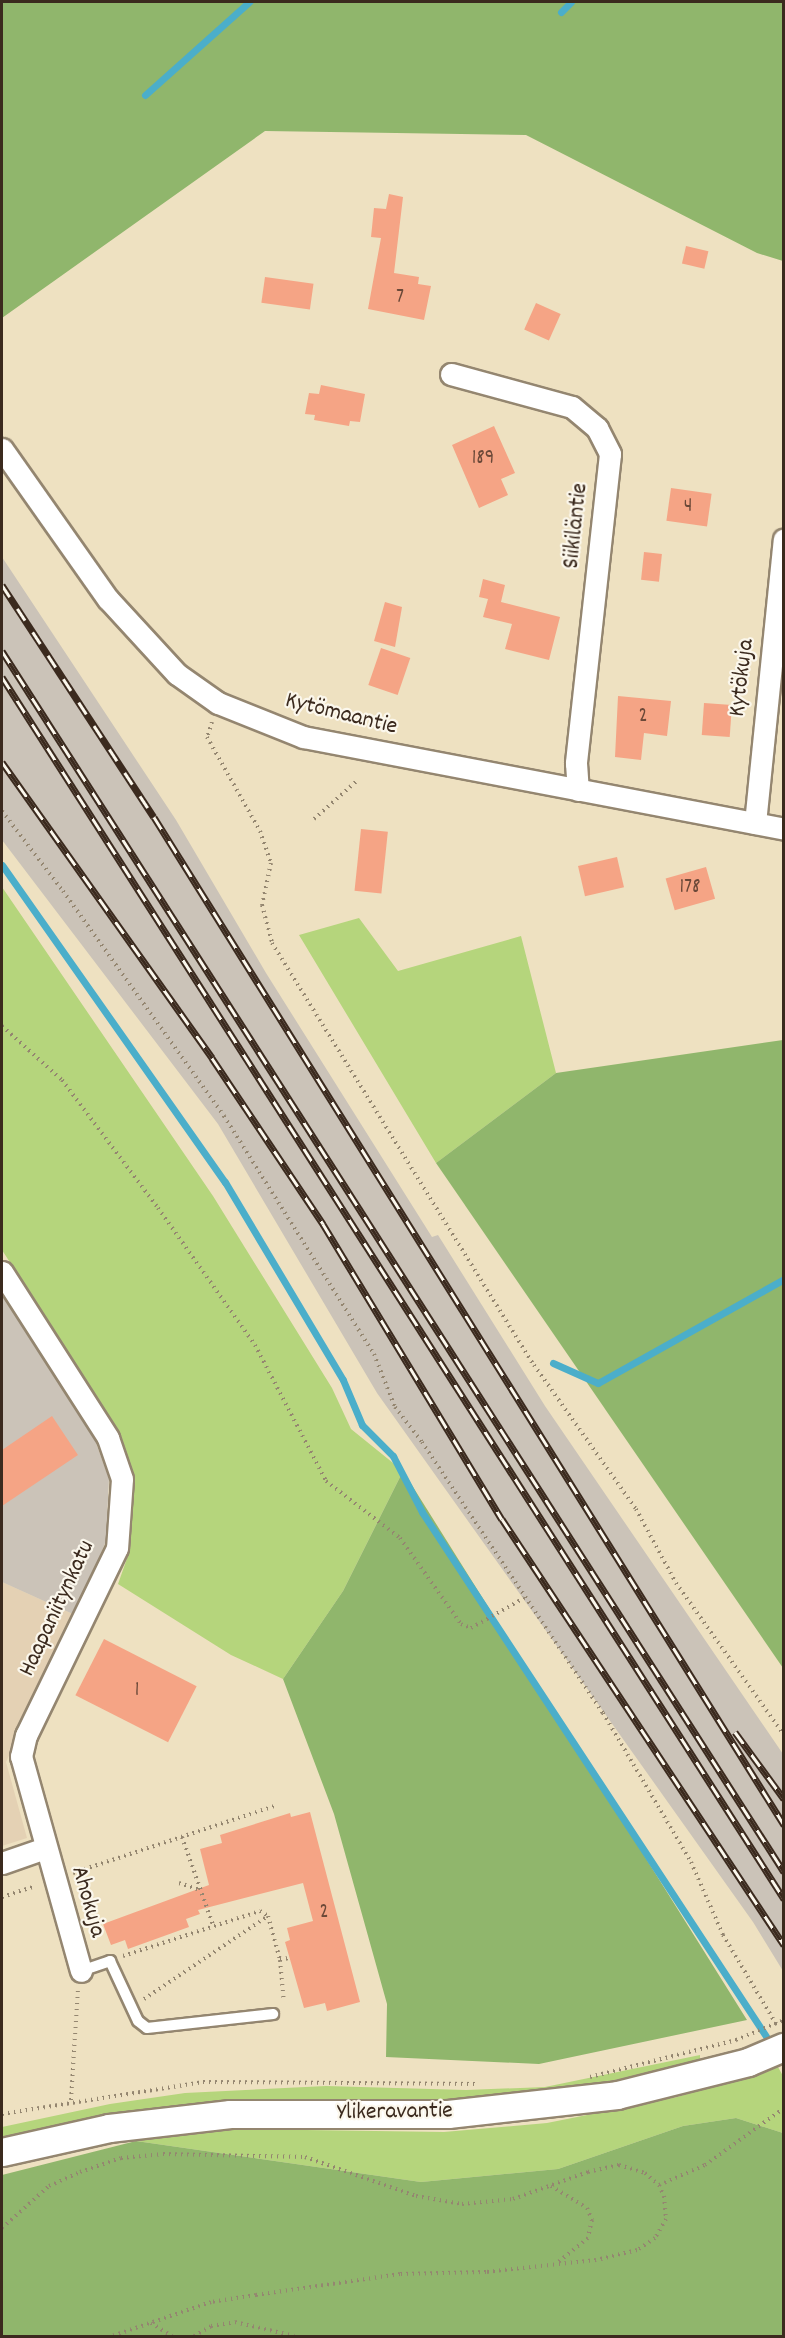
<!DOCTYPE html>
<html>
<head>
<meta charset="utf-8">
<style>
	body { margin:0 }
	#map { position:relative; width:785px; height:2338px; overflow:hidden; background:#eee1c1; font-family:Dekko,sans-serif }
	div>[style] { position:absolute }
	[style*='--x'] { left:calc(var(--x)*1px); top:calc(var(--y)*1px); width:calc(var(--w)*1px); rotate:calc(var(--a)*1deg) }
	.built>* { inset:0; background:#e4d1b4 }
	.industrial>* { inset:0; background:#cbc3b8 }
	.green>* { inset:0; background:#b5d57c }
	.forest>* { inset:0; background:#90b66c }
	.stream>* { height:7px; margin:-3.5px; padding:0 3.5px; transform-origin:3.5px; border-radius:3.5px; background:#4baeca }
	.building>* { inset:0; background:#f5a485; transform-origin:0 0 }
	.path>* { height:4px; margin-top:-2px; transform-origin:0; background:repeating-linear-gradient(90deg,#948670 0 1.5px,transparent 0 6px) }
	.roads { filter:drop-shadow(2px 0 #948670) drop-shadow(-2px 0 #948670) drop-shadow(0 2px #948670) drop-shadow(0 -2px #948670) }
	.service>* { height:10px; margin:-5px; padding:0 5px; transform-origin:5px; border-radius:5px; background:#fff }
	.minor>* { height:21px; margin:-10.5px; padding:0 10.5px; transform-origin:10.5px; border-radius:10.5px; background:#fff }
	.tertiary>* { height:27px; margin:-13.5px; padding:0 13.5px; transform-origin:13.5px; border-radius:13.5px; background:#fff }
	.rail>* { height:7px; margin-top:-3.5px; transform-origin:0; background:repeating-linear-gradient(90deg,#fbf7ec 0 14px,#3b2a1e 0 28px); box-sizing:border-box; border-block:2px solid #3b2a1e }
	.path-bridge>* { height:4px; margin-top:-2px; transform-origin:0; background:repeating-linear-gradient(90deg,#948670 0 1.5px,transparent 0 6px) }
	span { translate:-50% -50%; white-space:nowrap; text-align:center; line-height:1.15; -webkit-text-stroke:4.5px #fbf7ec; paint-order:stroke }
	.number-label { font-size:21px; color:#6a4838 }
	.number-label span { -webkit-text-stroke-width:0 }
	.street-label { font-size:24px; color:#3b2a1e }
	.frame { position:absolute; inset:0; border:3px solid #3b2a1e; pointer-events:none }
</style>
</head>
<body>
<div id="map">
	<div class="built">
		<div style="clip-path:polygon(2px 1582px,75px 1615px,6px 1762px,27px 1838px,2px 1846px)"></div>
	</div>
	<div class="industrial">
		<div style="clip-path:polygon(2px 557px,176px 820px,266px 973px,432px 1237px,438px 1235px,545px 1406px,783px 1754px,783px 1971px,753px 1922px,377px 1393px,218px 1124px,2px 840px)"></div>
		<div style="clip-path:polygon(2px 1295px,95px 1440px,109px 1479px,106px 1541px,75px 1615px,2px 1582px)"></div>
	</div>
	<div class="green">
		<div style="clip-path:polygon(2px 887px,213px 1196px,332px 1388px,351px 1429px,403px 1471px,343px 1591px,283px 1679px,231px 1655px,118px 1584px,130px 1550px,134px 1485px,96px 1396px,2px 1250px)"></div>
		<div style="clip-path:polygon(359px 918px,398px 971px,521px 936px,556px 1073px,436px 1163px,299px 935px)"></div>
		<div style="clip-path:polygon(700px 2055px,700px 2060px,556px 2094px,2px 2144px,2px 2127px,110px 2104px,185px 2093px,326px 2086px,466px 2090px,545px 2087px)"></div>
		<div style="clip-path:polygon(778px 2067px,783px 2076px,783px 2133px,736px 2118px,683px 2126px,558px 2169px,421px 2182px,136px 2141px,241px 2129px,444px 2132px,547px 2123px,677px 2097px)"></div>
	</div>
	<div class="forest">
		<div style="clip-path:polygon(2px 2px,783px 2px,783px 261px,757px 253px,526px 135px,265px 131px,2px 318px)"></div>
		<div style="clip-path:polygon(783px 1040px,784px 1040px,783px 1668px,436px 1163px,556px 1073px)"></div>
		<div style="clip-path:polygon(403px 1471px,640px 1849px,747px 2020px,539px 2064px,386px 2057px,387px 2004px,334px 1814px,283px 1679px,343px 1591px)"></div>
		<div style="clip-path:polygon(736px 2118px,783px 2133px,783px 2336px,2px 2336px,2px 2175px,136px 2141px,421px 2182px,558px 2169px,683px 2126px)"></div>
	</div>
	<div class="stream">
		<div style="--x:561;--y:12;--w:14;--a:-45"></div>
		<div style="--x:145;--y:95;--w:140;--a:-41.8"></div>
		<div style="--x:2;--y:865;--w:388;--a:54.9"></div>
		<div style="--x:225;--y:1182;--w:230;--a:59.2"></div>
		<div style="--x:343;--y:1380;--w:49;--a:67.1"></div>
		<div style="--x:362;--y:1425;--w:44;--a:45"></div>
		<div style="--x:393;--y:1456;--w:63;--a:62.6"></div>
		<div style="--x:422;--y:1512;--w:640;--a:56.73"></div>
		<div style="--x:553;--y:1363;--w:49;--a:24"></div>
		<div style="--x:598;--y:1383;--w:213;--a:-29.2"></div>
	</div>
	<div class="building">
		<div style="clip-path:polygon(389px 194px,403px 197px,394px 273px,419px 277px,418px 284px,431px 286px,424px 320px,368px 309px,381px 238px,371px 237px,374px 208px,386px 209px)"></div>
		<div style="left:686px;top:246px;width:23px;height:18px;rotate:13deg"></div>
		<div style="left:265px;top:277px;width:49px;height:26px;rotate:8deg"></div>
		<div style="left:536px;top:303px;width:27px;height:29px;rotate:24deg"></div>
		<div style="clip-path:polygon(321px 385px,365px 394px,360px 422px,350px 421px,349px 426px,314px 420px,315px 415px,305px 414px,309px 393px,319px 394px)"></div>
		<div style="clip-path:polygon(494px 426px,515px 473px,501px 479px,508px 495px,479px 508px,452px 445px)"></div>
		<div style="left:671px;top:488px;width:41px;height:33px;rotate:8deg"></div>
		<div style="left:644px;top:552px;width:18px;height:28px;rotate:6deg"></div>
		<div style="clip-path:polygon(483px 579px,505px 585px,501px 602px,560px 617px,549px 660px,505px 649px,512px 624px,483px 617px,488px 599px,479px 597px)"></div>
		<div style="clip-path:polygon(385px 602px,402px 607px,395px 647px,374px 641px)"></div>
		<div style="left:381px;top:648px;width:31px;height:39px;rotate:19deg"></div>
		<div style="clip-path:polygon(618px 696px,671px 701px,667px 736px,644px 733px,641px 760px,615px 757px)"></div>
		<div style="left:704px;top:703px;width:28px;height:32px;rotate:4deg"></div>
		<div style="left:361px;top:829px;width:27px;height:62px;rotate:6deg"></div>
		<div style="left:617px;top:857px;width:31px;height:40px;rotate:77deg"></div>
		<div style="left:706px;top:867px;width:33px;height:42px;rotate:74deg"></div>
		<div style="clip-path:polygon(52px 1416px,78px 1455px,2px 1506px,2px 1450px)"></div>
		<div style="left:104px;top:1639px;width:104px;height:63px;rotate:27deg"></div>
		<div style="clip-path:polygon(310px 1812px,360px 2002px,327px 2011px,325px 2003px,304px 2008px,285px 1942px,290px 1940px,287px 1928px,313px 1921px,303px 1883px,198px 1910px,200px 1914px,186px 1919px,189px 1927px,128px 1949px,125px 1940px,111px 1945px,103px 1924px,209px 1885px,200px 1849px,222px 1843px,220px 1835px,290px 1813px,291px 1817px)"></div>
	</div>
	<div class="path">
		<div style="--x:212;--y:722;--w:16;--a:108"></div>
		<div style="--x:207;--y:737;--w:108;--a:60.6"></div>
		<div style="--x:260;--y:831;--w:34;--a:71"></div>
		<div style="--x:271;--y:863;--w:43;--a:102.1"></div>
		<div style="--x:262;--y:905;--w:39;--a:75"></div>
		<div style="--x:272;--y:943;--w:497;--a:58.2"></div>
		<div style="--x:534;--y:1365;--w:176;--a:54.7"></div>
		<div style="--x:636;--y:1509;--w:84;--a:61.6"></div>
		<div style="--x:676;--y:1583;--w:186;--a:54.6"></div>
		<div style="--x:2;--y:811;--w:101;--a:52.7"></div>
		<div style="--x:63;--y:891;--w:277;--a:54.4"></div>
		<div style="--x:224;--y:1116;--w:281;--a:57.8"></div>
		<div style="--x:374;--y:1354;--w:57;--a:68.4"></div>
		<div style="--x:395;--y:1407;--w:44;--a:52.4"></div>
		<div style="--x:422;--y:1442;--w:326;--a:56.3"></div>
		<div style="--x:603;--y:1713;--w:173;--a:59.4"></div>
		<div style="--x:691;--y:1862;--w:80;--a:66.3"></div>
		<div style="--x:723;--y:1935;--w:104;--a:59.2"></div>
		<div style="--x:314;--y:819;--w:59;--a:-41.6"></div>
		<div style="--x:2;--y:1026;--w:81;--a:42"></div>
		<div style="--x:62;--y:1080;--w:160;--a:53.1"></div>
		<div style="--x:158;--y:1208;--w:168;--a:54.7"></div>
		<div style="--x:255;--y:1345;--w:153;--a:62.4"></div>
		<div style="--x:326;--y:1481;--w:93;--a:37.6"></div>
		<div style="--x:400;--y:1538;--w:105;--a:54.7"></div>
		<div style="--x:461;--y:1624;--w:11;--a:22"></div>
		<div style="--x:471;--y:1628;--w:61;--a:-29.5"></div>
		<div style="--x:182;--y:1837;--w:93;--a:70.6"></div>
		<div style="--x:73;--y:1873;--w:215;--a:-18.4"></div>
		<div style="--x:179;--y:1883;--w:22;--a:18"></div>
		<div style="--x:2;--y:1897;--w:35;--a:-18"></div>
		<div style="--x:123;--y:1956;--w:144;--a:-18.2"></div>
		<div style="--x:260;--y:1911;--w:9;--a:32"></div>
		<div style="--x:268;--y:1916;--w:46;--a:74.7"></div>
		<div style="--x:280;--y:1960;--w:42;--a:84.6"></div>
		<div style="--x:280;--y:1960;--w:9;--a:-13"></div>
		<div style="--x:144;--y:1999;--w:149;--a:-33.8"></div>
		<div style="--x:71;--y:2100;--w:110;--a:-86.4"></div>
		<div style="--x:2;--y:2114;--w:204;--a:-9"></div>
		<div style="--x:203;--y:2082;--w:276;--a:0.4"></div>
		<div style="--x:659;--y:2185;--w:50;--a:-23.5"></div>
		<div style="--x:705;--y:2165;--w:97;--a:-35.8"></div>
		<div style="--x:551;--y:2186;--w:42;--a:31.4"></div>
		<div style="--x:587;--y:2208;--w:13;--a:67"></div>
		<div style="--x:592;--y:2220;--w:18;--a:103"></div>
		<div style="--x:588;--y:2238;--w:40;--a:141"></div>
		<div style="--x:2;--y:2228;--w:63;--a:-41.8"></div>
		<div style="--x:49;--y:2186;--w:34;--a:-24"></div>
		<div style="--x:80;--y:2172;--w:43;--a:-18.9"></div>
		<div style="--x:121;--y:2158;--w:42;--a:-5.4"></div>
		<div style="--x:163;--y:2154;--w:142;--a:1.2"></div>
		<div style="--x:305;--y:2157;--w:118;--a:19.4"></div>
		<div style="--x:416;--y:2196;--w:47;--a:9.9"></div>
		<div style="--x:462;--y:2204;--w:51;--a:-5.6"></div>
		<div style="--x:513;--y:2199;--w:80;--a:-19.8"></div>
		<div style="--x:588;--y:2172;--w:32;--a:-13"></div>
		<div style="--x:619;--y:2165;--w:27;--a:17"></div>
		<div style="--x:645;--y:2173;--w:18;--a:41"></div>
		<div style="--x:659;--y:2185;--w:12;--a:66"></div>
		<div style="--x:664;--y:2196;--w:23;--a:85"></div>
		<div style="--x:666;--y:2219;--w:22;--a:120"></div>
		<div style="--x:655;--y:2238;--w:22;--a:146"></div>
		<div style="--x:637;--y:2250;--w:42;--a:166.3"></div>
		<div style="--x:596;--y:2260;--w:111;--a:173.8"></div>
		<div style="--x:486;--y:2272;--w:86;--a:178.7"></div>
		<div style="--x:400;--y:2274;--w:146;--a:171.7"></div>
		<div style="--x:256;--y:2295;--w:46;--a:171.2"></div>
		<div style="--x:211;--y:2302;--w:105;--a:161"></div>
		<div style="--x:151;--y:2323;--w:25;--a:32"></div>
		<div style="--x:194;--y:2336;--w:20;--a:-30"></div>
		<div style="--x:211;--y:2326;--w:24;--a:-9"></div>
		<div style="--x:235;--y:2322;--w:61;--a:13.3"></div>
	</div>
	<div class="roads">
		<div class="service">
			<div style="--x:81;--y:1971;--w:31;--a:-19"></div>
			<div style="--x:110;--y:1961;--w:66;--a:65"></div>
			<div style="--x:138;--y:2021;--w:11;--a:38"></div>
			<div style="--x:147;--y:2028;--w:127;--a:-6.3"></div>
		</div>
		<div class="minor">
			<div style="--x:451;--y:374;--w:125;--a:15.3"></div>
			<div style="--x:572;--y:407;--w:33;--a:40"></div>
			<div style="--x:597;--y:428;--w:29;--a:63"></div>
			<div style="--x:610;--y:454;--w:311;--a:96.3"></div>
			<div style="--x:576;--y:763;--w:27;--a:86"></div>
			<div style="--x:2;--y:449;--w:184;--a:54.8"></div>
			<div style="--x:108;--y:599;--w:102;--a:47.4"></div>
			<div style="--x:177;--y:674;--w:50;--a:35.3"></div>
			<div style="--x:218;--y:703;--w:92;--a:21.8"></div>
			<div style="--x:303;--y:737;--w:490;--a:10.8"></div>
			<div style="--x:755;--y:823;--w:285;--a:-84.2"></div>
			<div style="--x:2;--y:1272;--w:197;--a:57.4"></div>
			<div style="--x:108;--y:1438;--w:43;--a:71.1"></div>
			<div style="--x:122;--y:1479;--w:69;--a:94.1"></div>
			<div style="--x:117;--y:1548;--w:208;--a:115.9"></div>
			<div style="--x:26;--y:1735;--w:22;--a:103"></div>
			<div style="--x:21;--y:1756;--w:223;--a:74.4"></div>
			<div style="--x:2;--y:1863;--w:46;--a:-19.2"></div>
		</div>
		<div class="tertiary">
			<div style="--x:2;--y:2152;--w:110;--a:-12.6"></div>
			<div style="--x:109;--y:2128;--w:122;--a:-6.6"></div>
			<div style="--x:230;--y:2114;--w:218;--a:0"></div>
			<div style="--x:448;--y:2114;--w:170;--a:-6.4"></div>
			<div style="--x:617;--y:2095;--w:135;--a:-14.1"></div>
			<div style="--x:748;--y:2062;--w:39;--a:-23"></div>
		</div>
	</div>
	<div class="rail">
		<div style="--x:2;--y:585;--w:277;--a:56.8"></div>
		<div style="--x:154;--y:817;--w:1189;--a:57.99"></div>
		<div style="--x:2;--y:651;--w:1450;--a:57.36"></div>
		<div style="--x:2;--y:677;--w:1451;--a:57.38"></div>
		<div style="--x:2;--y:762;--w:363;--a:54.6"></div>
		<div style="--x:212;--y:1058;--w:200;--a:56.2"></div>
		<div style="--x:323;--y:1224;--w:345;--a:58.8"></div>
		<div style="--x:502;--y:1519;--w:511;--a:56.5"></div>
		<div style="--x:735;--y:1732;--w:83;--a:53.8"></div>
	</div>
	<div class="path-bridge">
		<div style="--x:590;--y:2077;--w:151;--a:-14.2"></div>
		<div style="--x:736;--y:2040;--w:52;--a:-22.6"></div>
	</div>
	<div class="number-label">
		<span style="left:400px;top:298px">7</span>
		<span style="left:483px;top:459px">189</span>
		<span style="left:688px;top:507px">4</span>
		<span style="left:643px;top:717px">2</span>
		<span style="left:690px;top:888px">178</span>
		<span style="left:137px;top:1691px">1</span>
		<span style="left:324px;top:1913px">2</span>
	</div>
	<div class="street-label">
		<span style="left:577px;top:526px;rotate:-84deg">Siikiläntie</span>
		<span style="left:743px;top:678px;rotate:-83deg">Kytökuja</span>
		<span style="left:341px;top:715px;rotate:14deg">Kytömaantie</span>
		<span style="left:58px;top:1609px;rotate:-65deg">Haapaniitynkatu</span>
		<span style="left:87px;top:1902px;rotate:74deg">Ahokuja</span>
		<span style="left:395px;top:2113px;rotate:-1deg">Ylikeravantie</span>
	</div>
	<div class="frame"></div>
</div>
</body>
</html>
